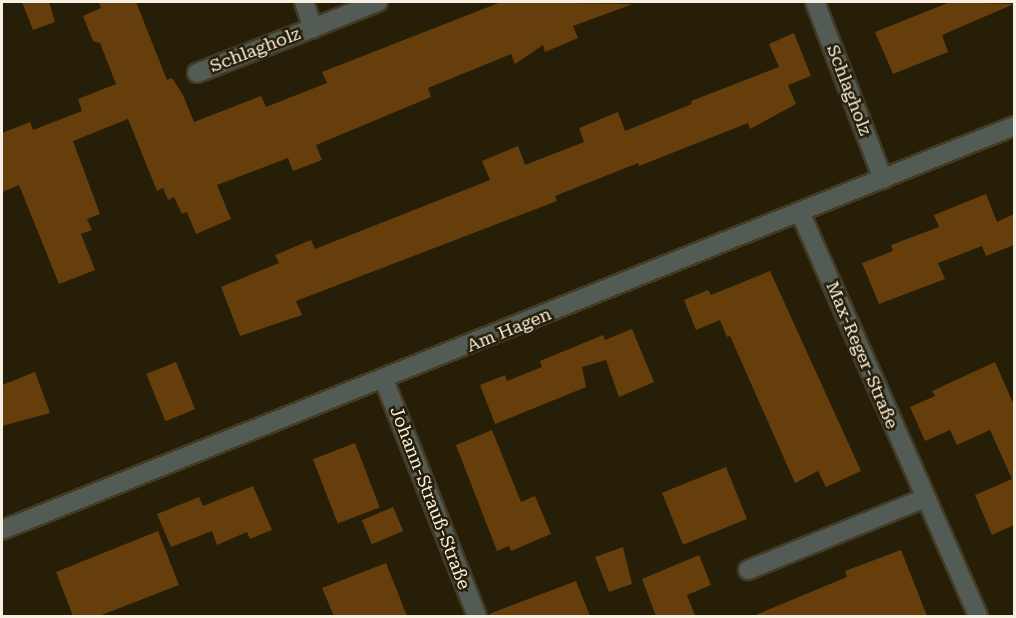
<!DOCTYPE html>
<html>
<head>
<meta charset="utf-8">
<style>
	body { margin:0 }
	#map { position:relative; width:1016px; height:618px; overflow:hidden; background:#271e07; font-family:"Roboto Serif",serif }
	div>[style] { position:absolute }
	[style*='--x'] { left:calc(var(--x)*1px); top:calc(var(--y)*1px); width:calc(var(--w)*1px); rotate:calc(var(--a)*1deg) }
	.building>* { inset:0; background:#653e0c; transform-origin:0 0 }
	.roads { filter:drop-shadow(2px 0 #443b26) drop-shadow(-2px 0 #443b26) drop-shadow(0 2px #443b26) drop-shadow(0 -2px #443b26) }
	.street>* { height:18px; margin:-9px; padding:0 9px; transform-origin:9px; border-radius:9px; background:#525c54 }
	span { translate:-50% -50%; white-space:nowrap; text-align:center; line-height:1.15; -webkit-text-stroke:5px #271e07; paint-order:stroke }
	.street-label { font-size:18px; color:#f6f0e2 }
	.frame { position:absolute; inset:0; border:3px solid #f6f0e2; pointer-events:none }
</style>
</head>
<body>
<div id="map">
	<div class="building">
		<div style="clip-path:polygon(22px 2px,49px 2px,55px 22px,33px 30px)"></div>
		<div style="clip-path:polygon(99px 2px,136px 2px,167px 80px,172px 78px,183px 95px,194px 122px,261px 96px,266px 107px,327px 83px,322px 72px,501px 2px,633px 4px,573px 26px,578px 38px,545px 52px,543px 45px,515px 64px,511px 54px,428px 88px,431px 97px,316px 145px,322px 160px,293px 171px,288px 158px,217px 185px,231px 219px,196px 234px,187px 212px,182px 214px,174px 197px,168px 200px,163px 188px,157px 191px,128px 119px,73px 141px,100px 214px,87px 219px,92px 230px,81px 234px,95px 270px,59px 284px,19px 185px,2px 192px,2px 133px,30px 122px,33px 130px,82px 111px,78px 99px,116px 84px,100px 43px,93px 41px,83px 16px,101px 8px)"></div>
		<div style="clip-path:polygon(950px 2px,1014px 4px,942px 35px,948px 52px,893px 74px,875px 32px)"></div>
		<div style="clip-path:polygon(794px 33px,811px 76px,788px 85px,796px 104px,750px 129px,748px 123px,639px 166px,638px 163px,555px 196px,557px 201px,296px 301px,302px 315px,240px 336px,221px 287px,279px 263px,275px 255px,311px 240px,315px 249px,490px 180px,482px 161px,518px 146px,525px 165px,584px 142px,579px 128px,618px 112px,625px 131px,692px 104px,691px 101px,779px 67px,769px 44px)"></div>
		<div style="clip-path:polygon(986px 194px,997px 222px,1014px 214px,1014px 245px,986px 256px,982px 246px,938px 263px,945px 279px,879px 304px,862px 263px,893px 251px,891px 245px,939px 227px,934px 215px)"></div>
		<div style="clip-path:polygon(770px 271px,861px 471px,826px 487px,818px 471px,795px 483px,730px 336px,727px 337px,720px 320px,696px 330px,684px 300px,708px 290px,711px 295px)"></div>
		<div style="clip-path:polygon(632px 329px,654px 382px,619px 397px,606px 360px,582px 367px,586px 387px,495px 424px,480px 385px,505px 375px,507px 381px,542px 367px,540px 361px,603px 335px,605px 340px)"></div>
		<div style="left:176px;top:362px;width:51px;height:32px;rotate:68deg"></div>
		<div style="clip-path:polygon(995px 362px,1014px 405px,1014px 525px,992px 535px,975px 495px,1012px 479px,990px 430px,957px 445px,950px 430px,925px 441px,910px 407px,935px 396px,932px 391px)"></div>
		<div style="clip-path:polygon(35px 372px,50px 413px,2px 426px,2px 385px)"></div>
		<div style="clip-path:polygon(492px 430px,521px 502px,535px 496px,551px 534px,511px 551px,509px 546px,497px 551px,456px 445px)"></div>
		<div style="left:355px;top:443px;width:69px;height:45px;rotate:69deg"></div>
		<div style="left:726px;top:467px;width:56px;height:69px;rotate:68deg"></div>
		<div style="clip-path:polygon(253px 486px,272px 530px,250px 539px,247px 532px,217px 545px,212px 531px,171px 547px,157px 514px,199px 497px,203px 506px)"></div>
		<div style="left:393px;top:507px;width:26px;height:34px;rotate:67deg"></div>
		<div style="clip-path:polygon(158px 531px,179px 585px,99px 616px,73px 616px,56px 572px)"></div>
		<div style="clip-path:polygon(623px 547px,632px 584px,609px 592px,595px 557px)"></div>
		<div style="clip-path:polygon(901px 550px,927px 616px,753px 616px,847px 577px,845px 571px)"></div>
		<div style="clip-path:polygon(699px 555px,711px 585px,687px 595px,695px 616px,656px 616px,642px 579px)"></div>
		<div style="clip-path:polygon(386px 563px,407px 616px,334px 616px,322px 588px)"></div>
		<div style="clip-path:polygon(576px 581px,590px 616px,489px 616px,489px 614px)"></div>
	</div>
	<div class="roads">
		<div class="street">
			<div style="--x:304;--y:2;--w:28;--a:71"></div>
			<div style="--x:313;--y:28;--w:70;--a:-21.8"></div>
			<div style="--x:815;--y:2;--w:190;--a:69"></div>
			<div style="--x:197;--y:73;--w:124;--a:-21.2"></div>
			<div style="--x:800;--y:212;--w:441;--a:66.2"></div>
			<div style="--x:384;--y:380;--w:254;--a:68.5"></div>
			<div style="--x:2;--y:530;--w:1090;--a:-21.76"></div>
			<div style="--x:748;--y:570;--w:189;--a:-22.1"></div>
		</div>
	</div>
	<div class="street-label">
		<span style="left:255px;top:50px;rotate:-21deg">Schlagholz</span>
		<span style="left:849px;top:90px;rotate:69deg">Schlagholz</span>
		<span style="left:509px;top:330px;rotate:-22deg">Am Hagen</span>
		<span style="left:862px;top:355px;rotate:67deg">Max-Reger-Straße</span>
		<span style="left:430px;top:498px;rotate:69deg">Johann-Strauß-Straße</span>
	</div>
	<div class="frame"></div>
</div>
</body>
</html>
